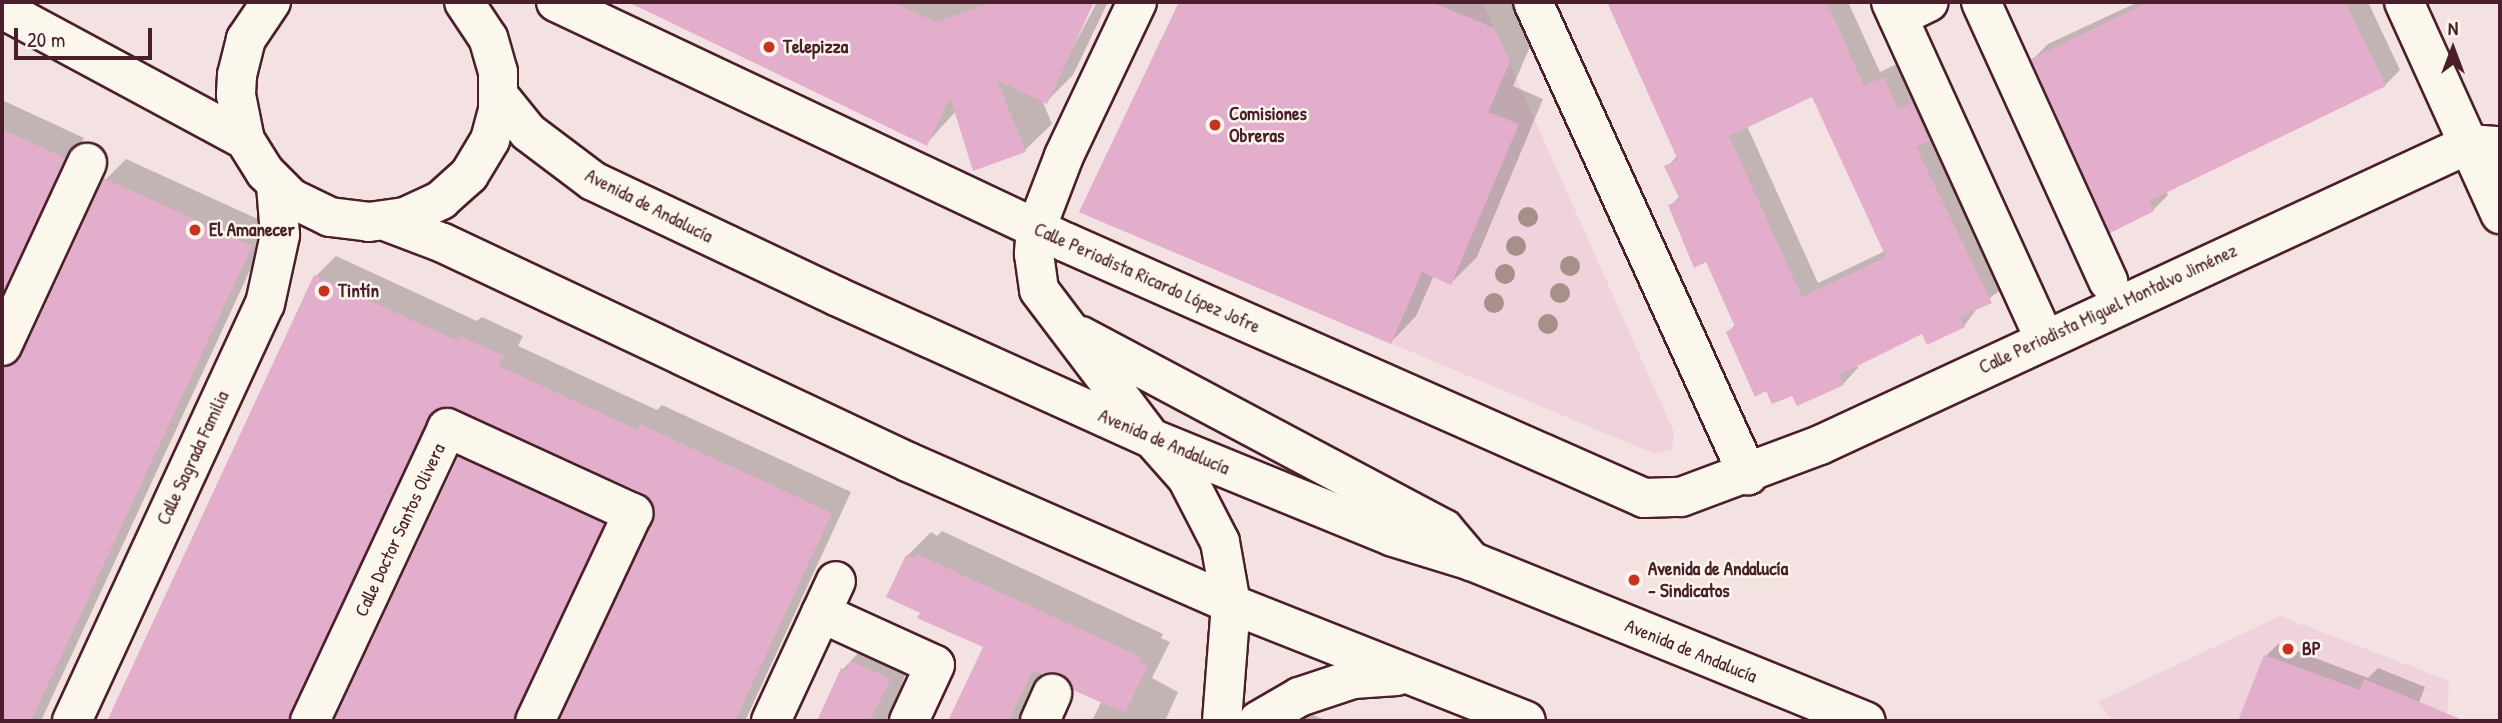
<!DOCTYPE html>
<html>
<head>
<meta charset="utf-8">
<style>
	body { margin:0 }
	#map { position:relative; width:2502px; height:723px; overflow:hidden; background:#f4e1e2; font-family:"Patrick Hand",sans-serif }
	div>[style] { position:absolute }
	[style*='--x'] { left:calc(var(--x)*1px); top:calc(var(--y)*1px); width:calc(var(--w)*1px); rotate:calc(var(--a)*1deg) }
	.built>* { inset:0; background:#efd2db }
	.shadow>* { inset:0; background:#0003 }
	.building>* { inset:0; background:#e2aecb }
	.roads { filter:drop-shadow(2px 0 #4a1f2b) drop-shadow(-2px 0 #4a1f2b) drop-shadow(0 2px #4a1f2b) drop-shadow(0 -2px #4a1f2b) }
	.minor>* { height:38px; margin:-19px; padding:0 19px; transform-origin:19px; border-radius:19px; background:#fbf7ec }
	.major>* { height:38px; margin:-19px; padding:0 19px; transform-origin:19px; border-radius:19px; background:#fbf7ec }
	.trees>* { width:20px; height:20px; margin:-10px; border-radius:50%; background:#a78f8a }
	.dots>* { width:19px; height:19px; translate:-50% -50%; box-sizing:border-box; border:4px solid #fbf7ec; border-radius:50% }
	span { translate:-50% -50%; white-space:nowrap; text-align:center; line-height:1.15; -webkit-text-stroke:5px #fbf7ec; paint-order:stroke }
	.poi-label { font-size:19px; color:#4a1f2b; font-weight:700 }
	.left { translate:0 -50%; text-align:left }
	.street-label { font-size:19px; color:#4a1f2b }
	.frame { position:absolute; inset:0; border:4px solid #4a1f2b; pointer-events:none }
	.north { position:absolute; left:2418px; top:14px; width:70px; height:70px; -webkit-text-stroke:5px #fbf7ec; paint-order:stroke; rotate:0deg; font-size:19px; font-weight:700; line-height:28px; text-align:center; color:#4a1f2b }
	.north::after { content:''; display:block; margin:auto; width:24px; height:32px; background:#4a1f2b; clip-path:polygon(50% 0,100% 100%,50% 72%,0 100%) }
	.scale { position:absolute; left:14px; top:28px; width:138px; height:32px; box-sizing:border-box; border:4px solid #4a1f2b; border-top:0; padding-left:9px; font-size:21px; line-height:24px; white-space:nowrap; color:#4a1f2b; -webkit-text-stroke:5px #fbf7ec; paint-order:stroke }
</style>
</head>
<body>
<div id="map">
	<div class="built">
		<div style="clip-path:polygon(1179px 2px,1482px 2px,1674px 432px,1672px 449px,1655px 454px,1089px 217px,1083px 204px)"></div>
		<div style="clip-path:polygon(2280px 616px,2449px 681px,2447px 721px,2113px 721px,2098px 702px)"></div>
	</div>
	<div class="shadow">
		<div style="clip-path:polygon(629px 2px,1093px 2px,1060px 72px,1097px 2px,1108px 2px,1073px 75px,1046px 102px,1042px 100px,1052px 124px,1025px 150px,956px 111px,926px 144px)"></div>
		<div style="clip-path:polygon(1181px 2px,1517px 2px,1535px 35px,1513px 86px,1543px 99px,1477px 257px,1451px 283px,1434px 275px,1416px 316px,1391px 342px,1081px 211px)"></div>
		<div style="clip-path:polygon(evenodd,1609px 2px,1848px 2px,1880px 72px,1899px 63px,2006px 286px,1978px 307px,1964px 326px,1923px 332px,1857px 364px,1858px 368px,1843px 384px,1793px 394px,1728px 332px,1736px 324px,1707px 260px,1670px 206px,1680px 196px,1667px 167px,1678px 155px,1609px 2px,1813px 95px,1885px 251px,1818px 283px,1747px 126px,1813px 95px)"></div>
		<div style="clip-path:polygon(2138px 2px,2368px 2px,2400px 70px,2385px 85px,2166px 191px,2168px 195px,2153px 210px,2033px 59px,2048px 44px)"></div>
		<div style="clip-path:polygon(2px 100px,84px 138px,2px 315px)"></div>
		<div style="clip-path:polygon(126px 159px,271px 225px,41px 721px,2px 721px,2px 319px,14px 347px,28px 345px,106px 179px)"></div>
		<div style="clip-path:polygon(336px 256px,477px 321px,482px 317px,523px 336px,518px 346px,657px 410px,662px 405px,851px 492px,745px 721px,561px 721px,657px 510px,643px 492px,443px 404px,308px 702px,327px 721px,109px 721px,316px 276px)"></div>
		<div style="clip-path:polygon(479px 438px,623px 503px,547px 721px,336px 721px,459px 458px)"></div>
		<div style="clip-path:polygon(942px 531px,1163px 634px,1161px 638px,1170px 642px,1152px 678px,1178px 692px,1165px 721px,1092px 721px,1102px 700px,1062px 673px,1043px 671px,1018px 721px,955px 721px,985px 646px,922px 612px,907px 556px,931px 532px,937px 536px)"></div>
		<div style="clip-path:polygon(2278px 644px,2368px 678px,2378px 668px,2425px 687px,2412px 721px,2240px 721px,2266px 656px)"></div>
		<div style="clip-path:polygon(866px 645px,913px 655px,888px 721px,818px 721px,843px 669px)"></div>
		<div style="clip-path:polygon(1310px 714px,1329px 721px,1302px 721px)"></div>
	</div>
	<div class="building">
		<div style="clip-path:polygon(628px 2px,892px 2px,936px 22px,992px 2px,1094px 2px,1047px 104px,997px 80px,1026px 152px,973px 171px,950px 97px,927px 146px)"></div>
		<div style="clip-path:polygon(1179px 2px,1431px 2px,1494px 28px,1510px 62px,1488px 112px,1519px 124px,1451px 285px,1422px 272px,1391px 344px,1079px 212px)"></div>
		<div style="clip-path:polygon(evenodd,1607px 2px,1827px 2px,1864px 86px,1884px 77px,1898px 109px,1912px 103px,1929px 141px,1916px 147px,1992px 303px,1960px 317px,1965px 327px,1927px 345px,1922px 334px,1839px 375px,1844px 385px,1797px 406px,1792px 396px,1772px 404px,1766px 391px,1755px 397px,1726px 332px,1735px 327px,1706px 262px,1694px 268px,1668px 205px,1680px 200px,1664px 166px,1678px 160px,1607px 2px,1812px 97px,1886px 257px,1802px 297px,1729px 136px,1812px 97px)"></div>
		<div style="clip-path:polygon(2149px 2px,2345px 2px,2386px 86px,2149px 201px,2154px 211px,2110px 233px,2031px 59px)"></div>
		<div style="clip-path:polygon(2px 129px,65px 158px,2px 295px)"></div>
		<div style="clip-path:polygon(104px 178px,252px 246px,31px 721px,2px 721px,2px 368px,14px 364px,22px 355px)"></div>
		<div style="clip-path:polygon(314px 275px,458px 341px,460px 336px,504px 356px,499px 366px,638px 430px,640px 424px,832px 513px,735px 721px,559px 721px,655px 510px,642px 493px,446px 406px,427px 419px,288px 721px,107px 721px)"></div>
		<div style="clip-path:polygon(458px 457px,604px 524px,513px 721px,334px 721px)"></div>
		<div style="clip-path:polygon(917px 554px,1141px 657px,1139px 661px,1148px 665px,1125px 713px,1073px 690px,1061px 674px,1032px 672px,1009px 721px,948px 721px,983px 647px,917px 618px,920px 613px,886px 597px,906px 555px,914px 559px)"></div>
		<div style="clip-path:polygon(2264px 655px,2360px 690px,2364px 679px,2465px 721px,2238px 721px)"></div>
		<div style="clip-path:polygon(851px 661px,891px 679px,870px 721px,817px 721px,841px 668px,846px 670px)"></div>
	</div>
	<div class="roads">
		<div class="minor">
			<div style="--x:556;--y:2;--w:563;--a:25.24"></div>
			<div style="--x:1065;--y:242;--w:633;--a:23.85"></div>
			<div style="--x:1644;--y:498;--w:37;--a:-2"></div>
			<div style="--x:1681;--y:497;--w:148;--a:-20.5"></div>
			<div style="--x:1820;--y:445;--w:715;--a:-24.88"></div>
			<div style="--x:2469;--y:144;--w:27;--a:4"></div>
			<div style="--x:2496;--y:146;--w:7;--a:56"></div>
			<div style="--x:1137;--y:2;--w:170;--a:115.4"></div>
			<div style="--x:1064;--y:156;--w:78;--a:111"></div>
			<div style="--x:1036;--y:229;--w:25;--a:95"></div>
			<div style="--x:1034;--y:254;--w:36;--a:82"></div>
			<div style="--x:1039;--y:290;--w:186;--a:52.9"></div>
			<div style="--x:1533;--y:2;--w:520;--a:65.56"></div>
			<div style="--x:1891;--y:2;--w:369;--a:65.5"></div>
			<div style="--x:1981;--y:2;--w:307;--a:65.5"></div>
			<div style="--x:2404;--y:2;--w:233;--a:65.6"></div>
			<div style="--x:1898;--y:17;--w:34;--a:-26"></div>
			<div style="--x:1081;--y:336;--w:411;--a:28"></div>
			<div style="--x:1444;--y:529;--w:42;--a:49.8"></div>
			<div style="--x:2;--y:346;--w:202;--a:-65.1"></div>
			<div style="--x:821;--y:613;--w:125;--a:24.5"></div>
			<div style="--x:935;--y:665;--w:62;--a:114.9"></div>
			<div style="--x:310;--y:721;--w:323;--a:-64.9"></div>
			<div style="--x:447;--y:428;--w:205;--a:24.6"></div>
			<div style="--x:633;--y:513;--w:230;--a:115.2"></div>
			<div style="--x:771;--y:721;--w:154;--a:-65.1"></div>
			<div style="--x:1040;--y:721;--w:30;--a:-66"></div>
		</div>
		<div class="major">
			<div style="--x:271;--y:2;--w:45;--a:124"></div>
			<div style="--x:246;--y:39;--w:37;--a:104"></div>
			<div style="--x:237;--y:75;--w:20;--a:93"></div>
			<div style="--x:236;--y:95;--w:46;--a:78.7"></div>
			<div style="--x:245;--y:140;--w:38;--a:58"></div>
			<div style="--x:265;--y:172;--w:37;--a:45"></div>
			<div style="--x:291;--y:198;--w:43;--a:26"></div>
			<div style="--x:330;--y:217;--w:39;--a:7"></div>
			<div style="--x:369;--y:222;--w:36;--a:-8"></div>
			<div style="--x:405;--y:217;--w:40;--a:-25"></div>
			<div style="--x:441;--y:200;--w:38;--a:-42"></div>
			<div style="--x:469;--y:175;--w:41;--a:-59"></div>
			<div style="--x:490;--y:140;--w:30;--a:-75"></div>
			<div style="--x:498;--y:111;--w:39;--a:-90"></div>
			<div style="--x:498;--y:72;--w:35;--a:-106"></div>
			<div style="--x:488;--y:38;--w:43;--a:-123.7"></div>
			<div style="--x:2;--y:9;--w:276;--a:28.3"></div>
			<div style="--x:499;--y:96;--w:46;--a:51.1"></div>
			<div style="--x:528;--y:132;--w:81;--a:37"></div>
			<div style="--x:593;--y:181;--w:269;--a:25.3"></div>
			<div style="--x:836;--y:296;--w:346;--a:24.3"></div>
			<div style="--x:1151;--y:438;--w:261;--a:22.2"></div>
			<div style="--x:1393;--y:537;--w:82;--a:17.1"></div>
			<div style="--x:1471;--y:561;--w:426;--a:22.1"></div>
			<div style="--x:385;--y:221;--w:62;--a:20.8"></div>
			<div style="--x:443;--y:243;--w:514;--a:25.22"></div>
			<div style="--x:908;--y:462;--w:353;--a:23.7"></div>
			<div style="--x:1231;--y:604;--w:317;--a:21.6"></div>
			<div style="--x:1155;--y:442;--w:48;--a:48.4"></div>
			<div style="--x:1187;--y:478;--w:72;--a:62.7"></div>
			<div style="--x:1220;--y:542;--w:63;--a:79.9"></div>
			<div style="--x:1231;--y:604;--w:117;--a:94.4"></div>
			<div style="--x:72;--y:721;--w:459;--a:-65.2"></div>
			<div style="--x:265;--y:304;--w:71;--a:-77.7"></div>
			<div style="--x:280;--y:235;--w:50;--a:-94.6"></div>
			<div style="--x:1258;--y:721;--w:48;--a:-30.3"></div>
			<div style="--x:1299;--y:697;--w:57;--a:-18.4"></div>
			<div style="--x:1353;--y:679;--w:44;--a:-3.9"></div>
		</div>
	</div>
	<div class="trees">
		<div style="left:1528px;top:217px"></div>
		<div style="left:1516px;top:246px"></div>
		<div style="left:1570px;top:266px"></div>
		<div style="left:1505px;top:274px"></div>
		<div style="left:1560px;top:293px"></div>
		<div style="left:1494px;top:303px"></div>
		<div style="left:1548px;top:324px"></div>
	</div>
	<div class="dots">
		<div style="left:769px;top:47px;background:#c8321e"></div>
		<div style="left:1215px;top:125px;background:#c8321e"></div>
		<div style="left:195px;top:230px;background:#c8321e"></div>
		<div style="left:324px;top:291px;background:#c8321e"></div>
		<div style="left:1634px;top:580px;background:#c8321e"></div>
		<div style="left:2288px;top:649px;background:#c8321e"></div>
	</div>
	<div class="poi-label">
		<span class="left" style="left:783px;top:47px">Telepizza</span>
		<span class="left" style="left:1229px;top:125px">Comisiones<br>Obreras</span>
		<span class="left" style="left:209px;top:230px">El Amanecer</span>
		<span class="left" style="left:338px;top:291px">Tintín</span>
		<span class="left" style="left:1648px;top:580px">Avenida de Andalucía<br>- Sindicatos</span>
		<span class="left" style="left:2302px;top:649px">BP</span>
	</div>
	<div class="street-label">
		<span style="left:649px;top:206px;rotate:27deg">Avenida de Andalucía</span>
		<span style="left:1147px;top:278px;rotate:24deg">Calle Periodista Ricardo López Jofre</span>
		<span style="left:2108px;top:309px;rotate:-25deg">Calle Periodista Miguel Montalvo Jiménez</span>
		<span style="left:1164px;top:442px;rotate:23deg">Avenida de Andalucía</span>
		<span style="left:193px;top:458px;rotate:-65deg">Calle Sagrada Familia</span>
		<span style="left:400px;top:530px;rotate:-65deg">Calle Doctor Santos Olivera</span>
		<span style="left:1691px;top:651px;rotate:22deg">Avenida de Andalucía</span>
	</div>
	<div class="frame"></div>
	<div class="north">N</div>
	<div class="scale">20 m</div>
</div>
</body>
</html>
